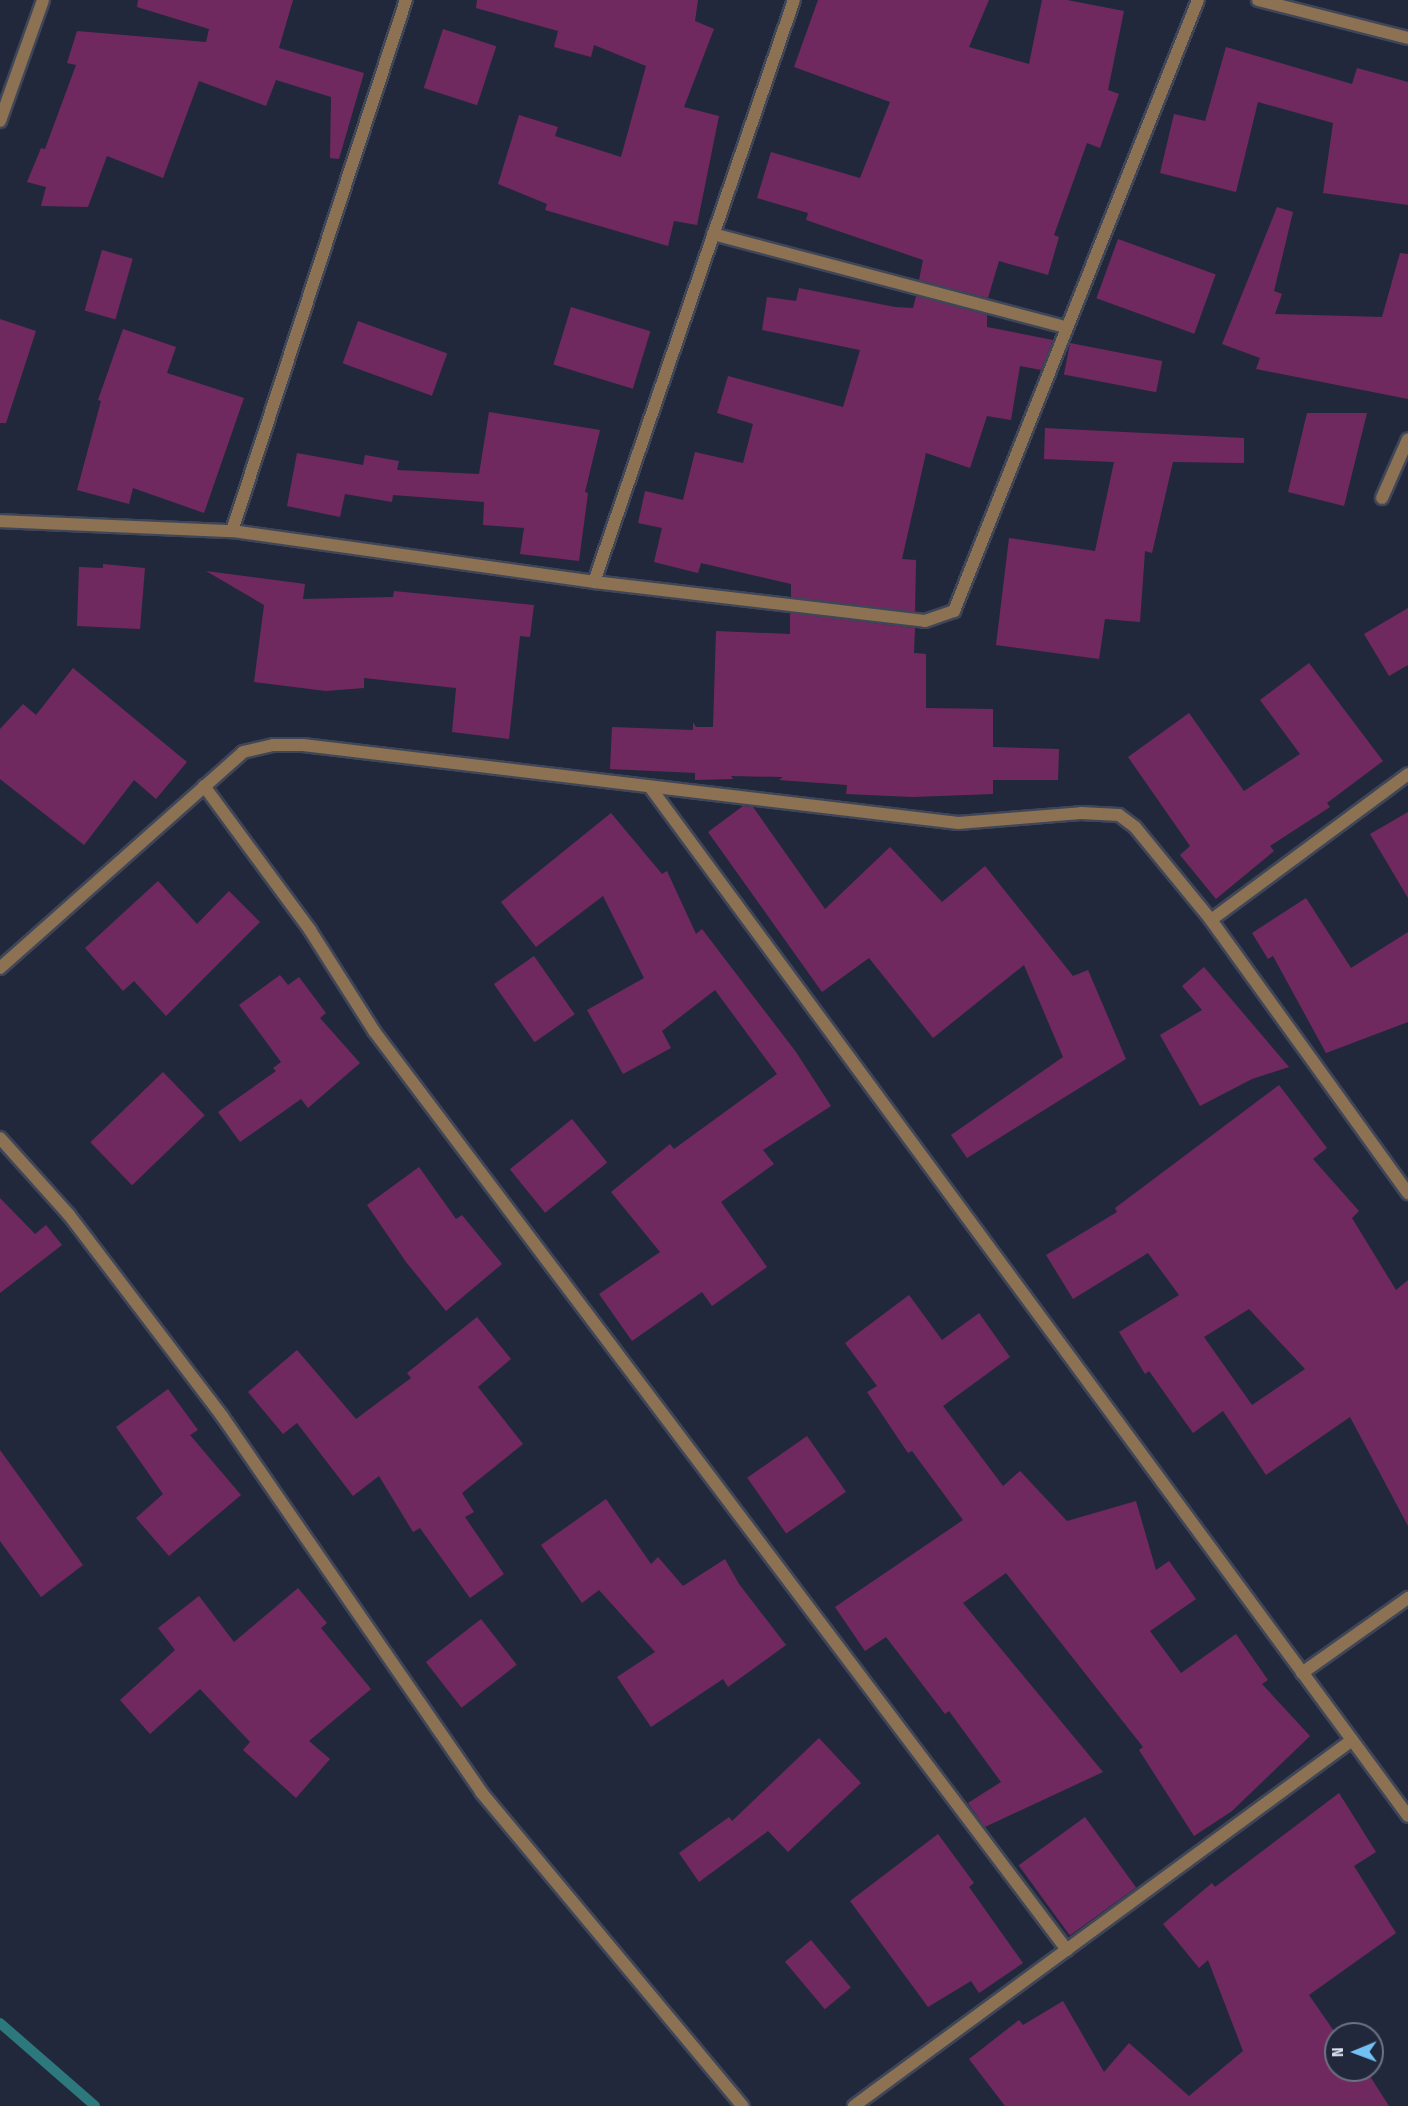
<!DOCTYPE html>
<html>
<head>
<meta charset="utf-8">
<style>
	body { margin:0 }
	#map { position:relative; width:1408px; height:2106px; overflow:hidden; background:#21283c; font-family:"Fira Sans Condensed",sans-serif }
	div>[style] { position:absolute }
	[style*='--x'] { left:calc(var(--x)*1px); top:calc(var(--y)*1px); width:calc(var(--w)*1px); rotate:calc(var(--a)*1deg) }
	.stream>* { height:10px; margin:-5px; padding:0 5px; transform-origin:5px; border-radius:5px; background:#2c787d }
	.building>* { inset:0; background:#70295f; transform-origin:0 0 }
	.roads { filter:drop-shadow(2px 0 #3f4658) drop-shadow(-2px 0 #3f4658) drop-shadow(0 2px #3f4658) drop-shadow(0 -2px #3f4658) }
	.street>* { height:12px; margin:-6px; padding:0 6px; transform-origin:6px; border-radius:6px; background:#8c7153 }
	span { translate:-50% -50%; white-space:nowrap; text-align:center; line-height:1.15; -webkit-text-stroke:6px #21283c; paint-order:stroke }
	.north { position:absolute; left:1324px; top:2022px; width:60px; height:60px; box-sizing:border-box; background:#21283c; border:2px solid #6b7283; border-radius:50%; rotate:269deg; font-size:16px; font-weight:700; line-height:24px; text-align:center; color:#dbe1ee }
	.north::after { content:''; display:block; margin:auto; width:21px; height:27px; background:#71c1f5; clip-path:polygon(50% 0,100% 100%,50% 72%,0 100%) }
</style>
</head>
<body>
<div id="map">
	<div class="stream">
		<div style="--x:0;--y:2023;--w:126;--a:41.1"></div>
	</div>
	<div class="building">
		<div style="clip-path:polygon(138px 0,293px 0,279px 48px,364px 73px,339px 159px,330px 158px,331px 97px,276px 80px,266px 106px,199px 81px,163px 178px,107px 156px,88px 207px,41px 206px,46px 187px,27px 182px,41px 148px,45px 149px,76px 65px,67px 63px,77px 31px,206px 42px,209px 29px,137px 7px)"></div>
		<div style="clip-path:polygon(477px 0,698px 0,695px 21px,714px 29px,684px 107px,719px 116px,697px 225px,674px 221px,668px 246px,545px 210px,547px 204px,498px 184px,519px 115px,558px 127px,555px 136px,621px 157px,646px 66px,594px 45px,591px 57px,554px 47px,558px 31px,476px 8px)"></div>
		<div style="clip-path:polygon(818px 0,989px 0,969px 47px,1029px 64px,1042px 0,1067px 0,1124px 11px,1108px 90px,1119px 94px,1100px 148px,1087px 143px,1054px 235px,1059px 237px,1048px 275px,999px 261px,988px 298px,919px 280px,923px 260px,806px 220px,808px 213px,757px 198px,771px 152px,860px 178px,890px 102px,794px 67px)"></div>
		<div style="left:443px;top:29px;width:56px;height:62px;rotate:18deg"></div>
		<div style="clip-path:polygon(1226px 47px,1352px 84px,1357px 68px,1408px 82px,1408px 205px,1323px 193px,1333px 123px,1258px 102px,1236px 192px,1160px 173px,1174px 114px,1205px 121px)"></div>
		<div style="clip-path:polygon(1277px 207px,1293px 212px,1274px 291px,1282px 294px,1275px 314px,1382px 317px,1400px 253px,1408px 254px,1408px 399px,1256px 369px,1260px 358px,1222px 344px)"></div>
		<div style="left:1118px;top:239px;width:104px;height:63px;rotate:20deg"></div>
		<div style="left:102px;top:250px;width:32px;height:63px;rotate:16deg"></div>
		<div style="clip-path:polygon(799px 288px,895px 307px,913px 308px,916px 296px,987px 315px,987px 327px,1053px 340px,1041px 370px,1020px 366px,1011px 420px,987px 416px,970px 468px,926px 453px,902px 559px,916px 560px,915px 612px,791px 597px,791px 584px,701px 563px,698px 573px,654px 562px,662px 528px,638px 523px,645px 491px,683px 500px,695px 452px,743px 463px,753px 424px,717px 413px,728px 376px,843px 407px,860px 350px,762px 330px,767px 297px,796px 301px)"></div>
		<div style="left:571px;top:307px;width:83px;height:60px;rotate:17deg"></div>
		<div style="clip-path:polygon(0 319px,36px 331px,6px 423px,0 423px)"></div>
		<div style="left:358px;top:321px;width:95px;height:45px;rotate:20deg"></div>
		<div style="clip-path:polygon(123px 329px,176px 347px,167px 373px,244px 398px,204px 513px,133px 488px,129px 504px,77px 490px,101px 401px,98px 400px)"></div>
		<div style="left:1070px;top:343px;width:94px;height:32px;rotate:11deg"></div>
		<div style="clip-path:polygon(489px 412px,600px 430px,585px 492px,588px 493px,579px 561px,520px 554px,524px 528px,483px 525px,484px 502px,393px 495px,392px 502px,345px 494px,340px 517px,287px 506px,297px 453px,363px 465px,365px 455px,399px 461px,397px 470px,479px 474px)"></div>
		<div style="clip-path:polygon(1307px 413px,1367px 413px,1344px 506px,1288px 492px)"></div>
		<div style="clip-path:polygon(1045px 428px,1244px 438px,1244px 463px,1173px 462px,1152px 553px,1145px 551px,1140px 622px,1105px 619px,1099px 659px,996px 645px,1009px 538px,1095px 551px,1114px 462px,1044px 459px)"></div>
		<div style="clip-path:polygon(103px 564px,145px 568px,140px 629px,77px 626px,79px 567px,103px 568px)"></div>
		<div style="clip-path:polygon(206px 571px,305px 584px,303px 599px,393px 597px,394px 591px,534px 605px,530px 637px,520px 636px,509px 739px,452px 732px,456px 688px,364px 678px,364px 688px,326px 691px,254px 682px,264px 605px)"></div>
		<div style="clip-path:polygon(1408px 608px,1408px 665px,1389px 676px,1364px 634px)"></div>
		<div style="clip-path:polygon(790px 613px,915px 628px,914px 653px,926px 654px,926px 708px,993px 709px,993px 747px,1059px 749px,1058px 780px,993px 780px,993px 794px,912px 797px,846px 794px,847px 785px,779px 780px,783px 777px,731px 776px,733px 779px,695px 780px,695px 773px,610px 769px,612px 727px,693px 730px,693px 722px,696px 727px,713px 727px,716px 631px,790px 634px)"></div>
		<div style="clip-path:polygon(1309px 663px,1383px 761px,1327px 803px,1330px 807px,1270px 846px,1274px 851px,1216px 899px,1180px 855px,1190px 846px,1128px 757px,1189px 713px,1244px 791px,1300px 754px,1260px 700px)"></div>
		<div style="clip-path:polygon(73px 668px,187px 762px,156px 799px,134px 780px,84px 845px,0 779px,0 729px,23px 704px,36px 715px)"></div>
		<div style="clip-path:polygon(743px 806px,753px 807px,825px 909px,890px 847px,942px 902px,985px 866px,1073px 976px,1088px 970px,1126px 1059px,967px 1158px,951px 1135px,1063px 1057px,1024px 965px,933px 1038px,869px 958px,822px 992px,708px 832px)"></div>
		<div style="clip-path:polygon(1408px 812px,1408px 898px,1370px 834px)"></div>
		<div style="clip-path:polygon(611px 813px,662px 874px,667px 871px,696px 934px,702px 929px,796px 1052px,831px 1106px,763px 1150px,774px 1164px,721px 1202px,767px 1267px,712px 1306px,702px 1292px,632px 1341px,599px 1294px,660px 1252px,611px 1192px,670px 1144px,674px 1149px,777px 1074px,715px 990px,662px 1031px,671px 1048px,623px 1074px,587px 1010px,644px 978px,603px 896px,536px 947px,501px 902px)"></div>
		<div style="clip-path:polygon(158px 881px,197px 924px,229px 891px,260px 922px,166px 1016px,134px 981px,123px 991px,85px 948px)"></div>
		<div style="clip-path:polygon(1306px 898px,1351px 968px,1408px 932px,1408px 1022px,1326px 1053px,1273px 956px,1268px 959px,1252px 933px)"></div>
		<div style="left:534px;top:956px;width:71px;height:49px;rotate:55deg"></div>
		<div style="clip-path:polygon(1204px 967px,1289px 1067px,1252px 1079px,1200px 1106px,1160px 1035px,1202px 1010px,1182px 986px)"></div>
		<div style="clip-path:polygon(280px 975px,288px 985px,299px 977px,326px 1013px,320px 1018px,360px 1063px,308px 1108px,301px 1099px,240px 1142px,218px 1112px,276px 1071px,273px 1068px,281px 1062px,239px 1005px)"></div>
		<div style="left:163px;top:1072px;width:60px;height:101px;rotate:46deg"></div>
		<div style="clip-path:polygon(evenodd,1279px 1085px,1327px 1148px,1313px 1159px,1359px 1211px,1352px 1218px,1396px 1290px,1408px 1280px,1408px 1526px,1350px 1417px,1266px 1475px,1223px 1411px,1193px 1433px,1149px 1371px,1145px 1374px,1119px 1332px,1179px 1295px,1148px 1253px,1073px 1299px,1046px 1255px,1117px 1212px,1115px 1208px,1279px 1085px,1249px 1309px,1305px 1369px,1252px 1405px,1204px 1337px,1249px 1309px)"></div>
		<div style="left:572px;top:1119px;width:56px;height:80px;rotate:51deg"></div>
		<div style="clip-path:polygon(419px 1167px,456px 1219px,462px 1215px,502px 1264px,446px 1311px,406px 1262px,367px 1205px)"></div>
		<div style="clip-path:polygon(0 1198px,35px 1234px,46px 1225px,62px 1245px,0 1293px)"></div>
		<div style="clip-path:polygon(909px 1295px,942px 1340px,979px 1313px,1010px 1357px,943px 1406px,1003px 1486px,1020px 1471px,1067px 1521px,1136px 1501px,1156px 1570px,1169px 1561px,1196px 1599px,1150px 1631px,1181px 1673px,1236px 1634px,1268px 1680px,1262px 1684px,1310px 1736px,1232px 1811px,1194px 1836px,1139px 1750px,1143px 1747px,1006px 1573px,963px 1603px,1103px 1772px,985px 1827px,968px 1803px,1001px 1782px,949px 1711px,945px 1714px,886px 1637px,865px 1651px,835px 1607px,963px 1520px,912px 1451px,908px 1453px,867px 1392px,877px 1386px,845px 1343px)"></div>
		<div style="clip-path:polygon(477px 1317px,511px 1359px,478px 1387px,523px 1444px,462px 1493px,474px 1512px,465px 1517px,504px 1574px,470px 1598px,420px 1528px,413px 1532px,379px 1476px,353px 1496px,297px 1423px,283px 1434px,248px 1392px,297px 1350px,356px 1419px,411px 1378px,407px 1373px)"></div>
		<div style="clip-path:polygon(168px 1389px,198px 1430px,190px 1435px,241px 1495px,169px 1556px,136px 1518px,163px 1494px,116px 1427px)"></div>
		<div style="left:807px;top:1436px;width:68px;height:73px;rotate:55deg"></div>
		<div style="clip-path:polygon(0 1450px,83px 1565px,41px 1597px,0 1541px)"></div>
		<div style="clip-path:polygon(606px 1499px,651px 1564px,658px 1557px,683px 1586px,725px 1559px,739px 1584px,786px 1645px,728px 1687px,723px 1679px,651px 1727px,617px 1677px,655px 1652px,599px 1590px,582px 1603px,541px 1545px)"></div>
		<div style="clip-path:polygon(298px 1588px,327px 1623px,321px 1628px,371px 1689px,309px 1741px,330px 1759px,296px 1798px,243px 1750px,250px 1742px,200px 1689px,150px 1734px,120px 1700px,175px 1650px,158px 1628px,199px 1596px,234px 1642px)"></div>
		<div style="left:481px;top:1619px;width:58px;height:70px;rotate:52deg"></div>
		<div style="clip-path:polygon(819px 1738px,861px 1783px,788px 1852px,768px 1831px,699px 1882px,679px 1853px,729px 1817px,732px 1821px)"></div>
		<div style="clip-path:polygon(1339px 1793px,1376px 1852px,1354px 1866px,1396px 1933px,1309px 1995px,1336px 2034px,1336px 2070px,1366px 2070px,1389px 2106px,1005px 2106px,969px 2059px,1019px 2020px,1023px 2025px,1063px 2001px,1104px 2072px,1129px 2043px,1189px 2096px,1243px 2051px,1208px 1960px,1199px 1968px,1163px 1924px,1212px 1883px,1215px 1887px)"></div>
		<div style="left:1085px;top:1817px;width:87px;height:82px;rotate:54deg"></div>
		<div style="clip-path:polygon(938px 1834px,974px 1883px,969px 1887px,1023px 1963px,979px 1993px,971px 1981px,928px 2007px,850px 1901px)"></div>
		<div style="left:811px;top:1940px;width:62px;height:34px;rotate:50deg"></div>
	</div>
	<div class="roads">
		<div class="street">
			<div style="--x:1258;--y:0;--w:155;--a:14.2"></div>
			<div style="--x:0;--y:121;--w:128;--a:-70.4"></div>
			<div style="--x:713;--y:234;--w:365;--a:14.8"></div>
			<div style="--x:1382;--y:498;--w:64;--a:-66.2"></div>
			<div style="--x:0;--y:521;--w:232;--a:2.5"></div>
			<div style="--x:232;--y:531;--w:366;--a:8"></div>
			<div style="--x:594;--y:582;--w:333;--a:6.7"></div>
			<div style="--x:925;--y:621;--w:31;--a:-19"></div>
			<div style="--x:954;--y:611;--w:658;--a:-68.23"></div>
			<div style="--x:232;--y:531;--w:559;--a:-71.86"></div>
			<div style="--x:594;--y:582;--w:615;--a:-71.04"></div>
			<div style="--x:204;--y:786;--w:179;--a:53.6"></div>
			<div style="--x:310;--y:930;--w:120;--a:57.6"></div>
			<div style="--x:374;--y:1031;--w:1151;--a:52.98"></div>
			<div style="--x:650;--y:787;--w:1278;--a:53.62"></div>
			<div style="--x:1211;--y:920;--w:245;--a:-36.5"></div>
			<div style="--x:0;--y:968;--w:325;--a:-41.6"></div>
			<div style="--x:243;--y:752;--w:31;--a:-13"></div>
			<div style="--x:273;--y:745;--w:30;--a:0"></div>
			<div style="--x:303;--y:745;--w:660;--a:6.79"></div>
			<div style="--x:958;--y:823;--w:123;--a:-4.6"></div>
			<div style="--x:1081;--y:813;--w:38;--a:3"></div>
			<div style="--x:1119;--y:815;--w:20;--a:37"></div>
			<div style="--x:1135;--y:827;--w:120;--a:50.7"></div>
			<div style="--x:1211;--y:920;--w:337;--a:54.2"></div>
			<div style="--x:0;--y:1138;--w:103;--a:48.1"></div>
			<div style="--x:69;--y:1215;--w:253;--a:52.7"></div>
			<div style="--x:222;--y:1416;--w:457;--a:55.4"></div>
			<div style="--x:481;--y:1792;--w:409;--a:50.2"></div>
			<div style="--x:1302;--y:1673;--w:130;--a:-35.3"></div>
			<div style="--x:854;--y:2106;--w:618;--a:-36.31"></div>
		</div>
	</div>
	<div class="north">N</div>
</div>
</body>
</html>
